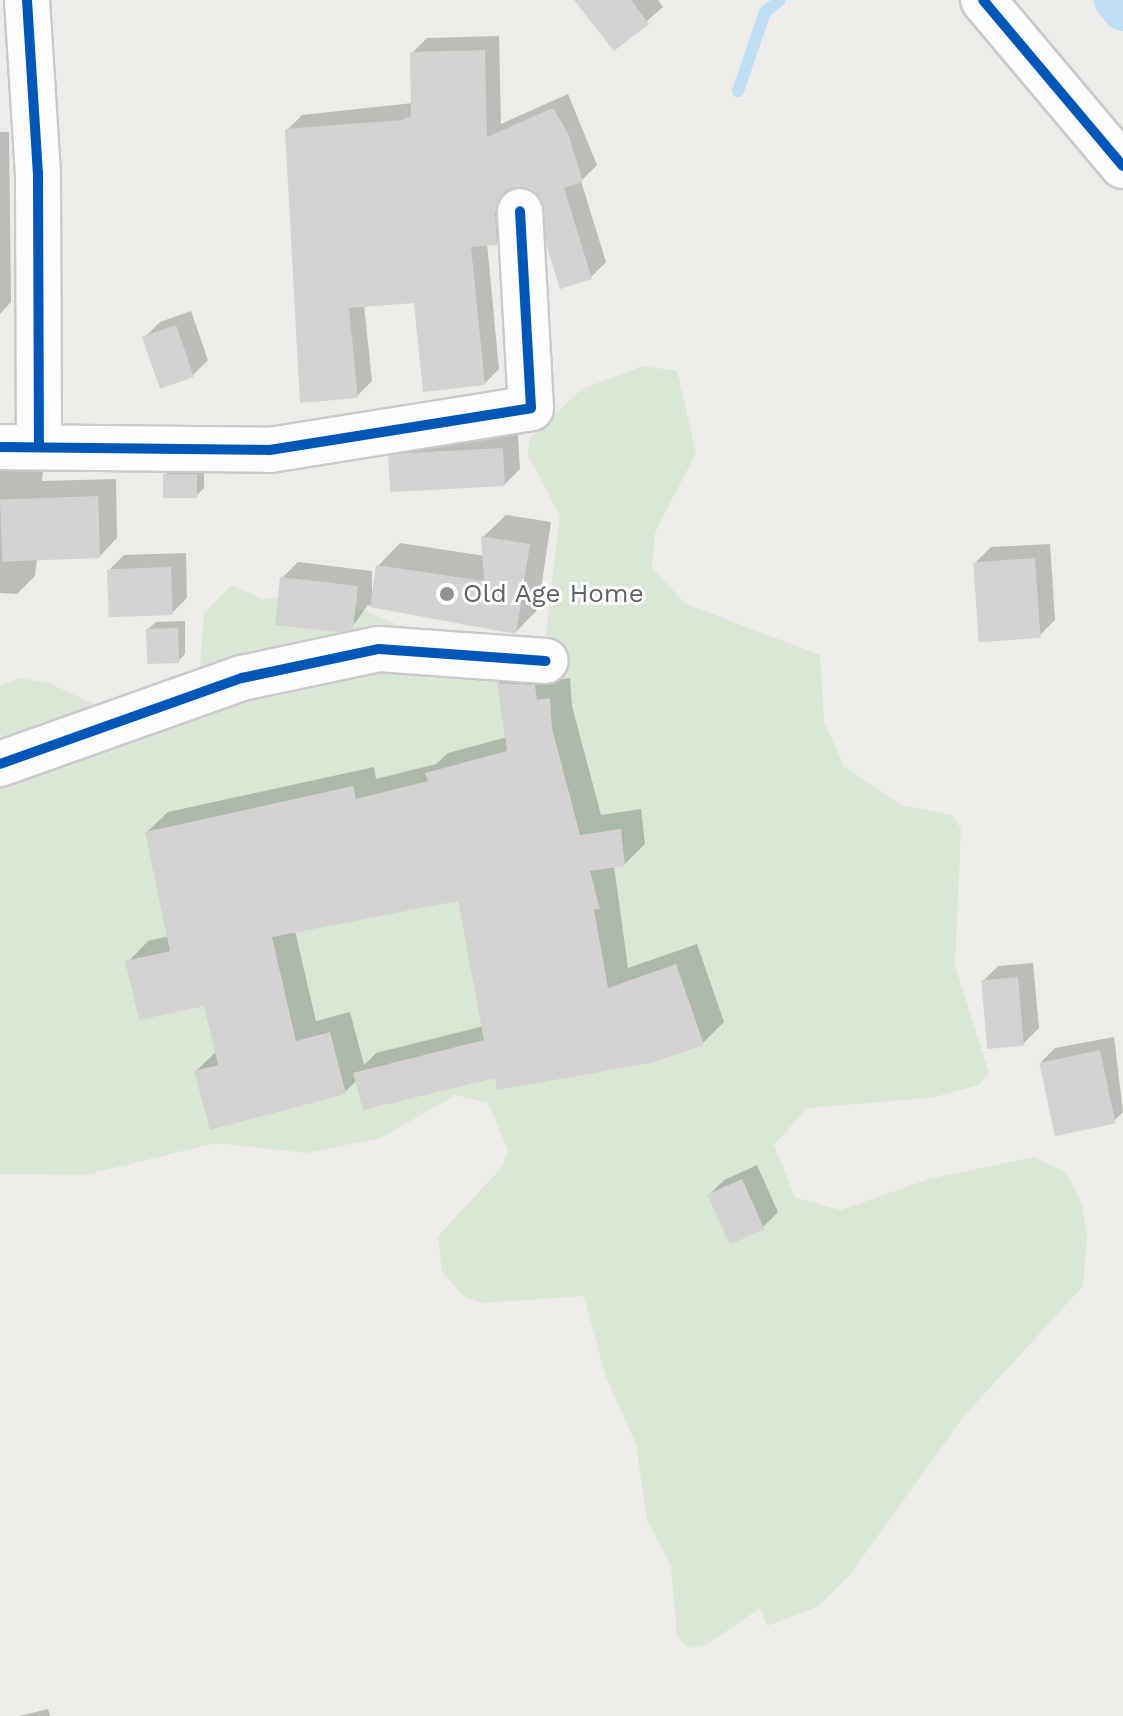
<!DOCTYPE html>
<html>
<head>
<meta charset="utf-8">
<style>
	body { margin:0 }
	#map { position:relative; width:1123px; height:1716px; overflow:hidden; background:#edece8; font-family:"Work Sans",sans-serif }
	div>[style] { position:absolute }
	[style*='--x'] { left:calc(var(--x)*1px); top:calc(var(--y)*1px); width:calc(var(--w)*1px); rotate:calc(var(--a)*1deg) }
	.green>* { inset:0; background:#d8e8d4 }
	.shadow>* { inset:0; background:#0003 }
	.stream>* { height:12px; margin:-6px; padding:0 6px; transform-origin:6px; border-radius:6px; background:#bfe0f4 }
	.canal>* { height:42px; margin:-21px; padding:0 21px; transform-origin:21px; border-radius:21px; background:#bfe0f4 }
	.building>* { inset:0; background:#d4d3d1; transform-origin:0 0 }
	.roads { filter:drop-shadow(2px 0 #cacaca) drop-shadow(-2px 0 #cacaca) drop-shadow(0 2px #cacaca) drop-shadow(0 -2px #cacaca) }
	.minor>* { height:44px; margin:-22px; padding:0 22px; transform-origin:22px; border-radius:22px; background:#fcfcfc }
	.cycleway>* { height:10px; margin:-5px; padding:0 5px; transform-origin:5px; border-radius:5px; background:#0057b8 }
	.dots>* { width:22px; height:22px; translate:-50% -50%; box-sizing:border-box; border:4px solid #fff; border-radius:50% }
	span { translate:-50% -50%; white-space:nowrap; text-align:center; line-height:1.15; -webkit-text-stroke:6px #fff; paint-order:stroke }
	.poi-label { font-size:26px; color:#5e6165 }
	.left { translate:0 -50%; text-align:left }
</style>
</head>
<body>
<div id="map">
	<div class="green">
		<div style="clip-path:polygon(643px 366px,677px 371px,696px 453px,655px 532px,652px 568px,686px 604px,820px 655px,824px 721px,844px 767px,902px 805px,952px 815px,961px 829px,955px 966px,989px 1073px,979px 1085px,931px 1098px,807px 1108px,774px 1145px,795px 1198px,841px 1210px,929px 1179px,1034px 1157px,1066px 1172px,1082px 1204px,1087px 1237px,1083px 1286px,963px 1417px,849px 1576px,819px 1606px,767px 1626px,760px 1608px,706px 1645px,688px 1648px,677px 1635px,671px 1566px,647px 1520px,636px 1444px,606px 1377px,584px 1296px,481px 1303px,463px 1296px,442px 1271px,438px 1236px,503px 1166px,508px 1150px,488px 1103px,456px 1095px,380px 1138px,307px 1153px,215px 1143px,85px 1175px,0 1174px,0 686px,20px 678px,49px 683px,110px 712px,200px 670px,204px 613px,232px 585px,261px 599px,327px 595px,408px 629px,459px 643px,441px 629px,505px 641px,545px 641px,560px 516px,528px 455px,530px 438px,582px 389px)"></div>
	</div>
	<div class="shadow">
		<div style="clip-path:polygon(577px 0,658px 0,663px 7px,615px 49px)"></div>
		<div style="clip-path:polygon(499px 36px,501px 124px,568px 94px,597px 165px,581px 181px,606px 262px,591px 277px,543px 197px,531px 186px,513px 188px,511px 228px,496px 243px,487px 243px,499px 369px,484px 384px,416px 300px,364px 305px,372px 381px,357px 396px,302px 401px,287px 130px,302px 115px,413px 103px,412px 53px,427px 38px)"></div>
		<div style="clip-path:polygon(0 132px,9px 132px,11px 302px,0 314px)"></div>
		<div style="clip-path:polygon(191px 311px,208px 360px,193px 375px,145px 337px,160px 322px)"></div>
		<div style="clip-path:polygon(518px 433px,520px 469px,505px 484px,390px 457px,406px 442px)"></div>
		<div style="clip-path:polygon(0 467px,43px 470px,42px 481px,116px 479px,117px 538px,100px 556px,37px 558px,35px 576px,17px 594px,0 593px)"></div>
		<div style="clip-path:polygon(172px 467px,204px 468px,204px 488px,197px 495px,165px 475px)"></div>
		<div style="clip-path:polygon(506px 515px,551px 522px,538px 609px,516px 632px,368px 605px,352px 627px,282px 578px,298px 562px,372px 571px,372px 605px,378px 566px,400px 543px,485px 556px,483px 537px)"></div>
		<div style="clip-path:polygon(1050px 544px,1055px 620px,1039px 636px,976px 562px,991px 547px)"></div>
		<div style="clip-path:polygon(186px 553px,187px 598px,172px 613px,109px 570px,124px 555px)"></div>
		<div style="clip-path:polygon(185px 621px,185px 654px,178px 661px,148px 629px,156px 622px)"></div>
		<div style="clip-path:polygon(evenodd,520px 663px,555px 665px,557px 680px,570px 678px,572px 706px,601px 815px,641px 809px,645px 844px,624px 865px,614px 866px,628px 968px,697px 944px,724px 1022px,703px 1043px,496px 1075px,357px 1080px,345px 1092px,196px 1071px,217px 1051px,205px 1003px,128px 962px,148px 941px,169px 936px,147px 832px,168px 812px,374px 767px,376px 779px,436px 764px,448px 753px,507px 737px,499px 683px,520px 663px,459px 899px,484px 1026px,376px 1053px,364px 1065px,350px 1012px,316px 1021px,295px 931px,459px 899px)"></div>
		<div style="clip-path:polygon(1033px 963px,1039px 1028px,1023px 1044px,983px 981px,998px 966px)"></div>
		<div style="clip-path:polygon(1114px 1037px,1123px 1112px,1114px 1121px,1041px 1062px,1055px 1048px)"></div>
		<div style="clip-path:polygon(757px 1165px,778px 1212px,763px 1227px,709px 1195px,724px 1180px)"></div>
		<div style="clip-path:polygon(48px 1709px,50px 1716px,19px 1716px)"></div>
	</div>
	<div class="stream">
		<div style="--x:738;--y:91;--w:83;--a:-71.1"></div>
		<div style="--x:765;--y:12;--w:19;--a:-39"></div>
	</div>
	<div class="canal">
		<div style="--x:1115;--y:0;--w:13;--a:51"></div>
	</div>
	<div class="building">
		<div style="clip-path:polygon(574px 0,631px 0,649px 24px,614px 51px)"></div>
		<div style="clip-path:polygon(485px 50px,487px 137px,553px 108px,568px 133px,583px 182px,564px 188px,592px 279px,560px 289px,547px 247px,541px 198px,531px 188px,507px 190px,495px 212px,497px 245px,471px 247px,485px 385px,423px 392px,414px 303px,349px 308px,358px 398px,300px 403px,285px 129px,402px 120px,411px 116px,410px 52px)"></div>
		<div style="left:176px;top:325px;width:55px;height:36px;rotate:71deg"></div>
		<div style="left:503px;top:448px;width:38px;height:115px;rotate:87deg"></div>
		<div style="left:163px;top:474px;width:34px;height:24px"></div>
		<div style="left:98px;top:496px;width:62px;height:98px;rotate:88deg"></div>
		<div style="clip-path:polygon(481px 536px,530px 544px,516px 634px,370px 607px,376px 565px,484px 581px)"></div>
		<div style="left:1035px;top:558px;width:80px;height:62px;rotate:86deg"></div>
		<div style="left:171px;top:567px;width:48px;height:64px;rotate:88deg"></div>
		<div style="clip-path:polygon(280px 577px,358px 586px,353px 629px,337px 632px,275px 625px)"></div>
		<div style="left:178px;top:628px;width:35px;height:32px;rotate:88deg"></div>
		<div style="clip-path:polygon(497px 683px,535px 685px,537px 700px,550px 698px,552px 728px,580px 835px,621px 829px,625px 866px,590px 871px,600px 909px,594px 910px,608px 988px,676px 964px,704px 1045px,651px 1063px,497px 1090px,495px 1078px,363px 1110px,353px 1073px,484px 1040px,458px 901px,272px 937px,296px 1041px,330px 1032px,346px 1094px,210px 1130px,194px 1071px,218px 1065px,204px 1006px,139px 1020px,125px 961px,170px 951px,145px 832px,353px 786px,356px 799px,428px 781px,425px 773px,507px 751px)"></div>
		<div style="left:1018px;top:977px;width:69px;height:37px;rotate:85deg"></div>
		<div style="left:1100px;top:1050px;width:75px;height:62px;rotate:78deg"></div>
		<div style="left:742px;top:1179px;width:55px;height:38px;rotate:66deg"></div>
	</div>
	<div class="roads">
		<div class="minor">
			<div style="--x:27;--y:0;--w:173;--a:86.4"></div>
			<div style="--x:38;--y:173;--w:272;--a:89.8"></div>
			<div style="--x:983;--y:0;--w:217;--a:49.9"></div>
			<div style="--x:0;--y:447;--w:270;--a:0.6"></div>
			<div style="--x:270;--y:450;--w:264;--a:-9.1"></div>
			<div style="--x:531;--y:408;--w:197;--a:-93.2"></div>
			<div style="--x:0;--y:764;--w:257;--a:-19.6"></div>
			<div style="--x:242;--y:678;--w:140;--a:-12"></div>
			<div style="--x:379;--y:649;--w:167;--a:4.1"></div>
		</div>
	</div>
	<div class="cycleway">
		<div style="--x:27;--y:0;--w:173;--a:86.4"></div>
		<div style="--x:38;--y:173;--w:272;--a:89.8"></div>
		<div style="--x:983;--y:0;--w:217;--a:49.9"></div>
		<div style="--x:0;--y:447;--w:270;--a:0.6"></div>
		<div style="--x:270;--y:450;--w:264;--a:-9.1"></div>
		<div style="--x:531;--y:408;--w:197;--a:-93.2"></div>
		<div style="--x:0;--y:764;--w:257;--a:-19.6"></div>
		<div style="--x:242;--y:678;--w:140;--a:-12"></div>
		<div style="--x:379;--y:649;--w:167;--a:4.1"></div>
	</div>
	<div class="dots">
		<div style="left:447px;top:594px;background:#909293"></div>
	</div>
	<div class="poi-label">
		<span class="left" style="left:463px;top:594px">Old Age Home</span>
	</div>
</div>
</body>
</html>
